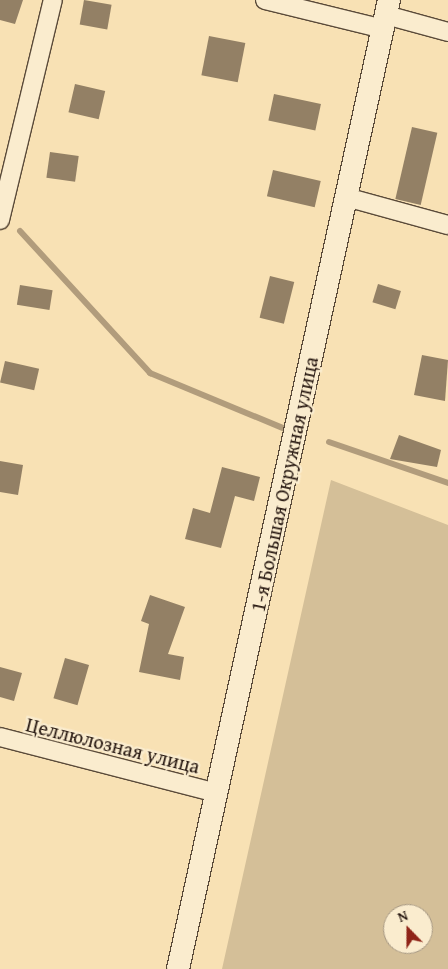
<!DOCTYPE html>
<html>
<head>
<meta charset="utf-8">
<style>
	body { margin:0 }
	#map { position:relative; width:448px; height:969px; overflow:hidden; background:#f8e1b4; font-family:"Gentium Book Plus",serif }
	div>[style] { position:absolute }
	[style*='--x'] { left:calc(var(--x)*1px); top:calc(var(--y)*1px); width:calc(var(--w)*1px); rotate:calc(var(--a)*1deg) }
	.green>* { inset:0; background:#d4bf98 }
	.stream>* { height:6px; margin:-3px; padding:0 3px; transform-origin:3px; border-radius:3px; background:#b19c7c }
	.building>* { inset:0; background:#938065; transform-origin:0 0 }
	.roads { filter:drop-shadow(1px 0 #5a4a39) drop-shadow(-1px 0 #5a4a39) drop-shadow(0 1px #5a4a39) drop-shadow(0 -1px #5a4a39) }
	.minor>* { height:18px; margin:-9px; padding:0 9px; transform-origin:9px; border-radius:9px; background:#faecce }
	.tertiary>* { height:22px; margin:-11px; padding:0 11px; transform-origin:11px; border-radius:11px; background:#faecce }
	span { translate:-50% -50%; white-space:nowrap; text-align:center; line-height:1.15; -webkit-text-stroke:4.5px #faecce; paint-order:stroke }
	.street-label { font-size:20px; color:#261710 }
	.north { position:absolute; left:383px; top:904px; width:50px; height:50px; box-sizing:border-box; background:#faecce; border:1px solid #a59782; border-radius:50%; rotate:338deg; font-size:14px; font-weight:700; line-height:20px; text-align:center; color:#261710 }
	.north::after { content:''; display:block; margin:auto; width:18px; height:22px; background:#8f2418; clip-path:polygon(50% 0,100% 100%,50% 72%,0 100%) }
</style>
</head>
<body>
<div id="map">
	<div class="green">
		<div style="clip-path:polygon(evenodd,331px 480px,448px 525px,448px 969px,222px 969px,331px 480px,393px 914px,423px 914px,423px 944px,393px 944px,393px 914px)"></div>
	</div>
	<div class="stream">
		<div style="--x:20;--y:231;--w:193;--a:47.5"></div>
		<div style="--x:150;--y:373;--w:146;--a:22.5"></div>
		<div style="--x:329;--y:442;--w:126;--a:19"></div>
	</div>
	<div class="building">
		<div style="clip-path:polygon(0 0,23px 0,15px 24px,0 20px)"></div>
		<div style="left:84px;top:0;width:28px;height:25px;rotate:10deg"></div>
		<div style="left:209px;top:36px;width:37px;height:40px;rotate:11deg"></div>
		<div style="left:75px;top:84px;width:31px;height:29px;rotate:13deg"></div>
		<div style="left:274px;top:94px;width:48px;height:27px;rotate:12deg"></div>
		<div style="left:412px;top:127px;width:26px;height:74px;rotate:13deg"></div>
		<div style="left:50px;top:152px;width:29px;height:26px;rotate:8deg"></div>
		<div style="left:273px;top:170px;width:49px;height:27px;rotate:13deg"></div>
		<div style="left:270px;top:276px;width:25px;height:43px;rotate:14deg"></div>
		<div style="left:378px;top:284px;width:24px;height:19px;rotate:17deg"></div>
		<div style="left:20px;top:285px;width:33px;height:20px;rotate:9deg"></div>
		<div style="clip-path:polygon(422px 355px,448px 360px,445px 401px,414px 395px)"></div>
		<div style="left:5px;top:361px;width:35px;height:22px;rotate:13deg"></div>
		<div style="clip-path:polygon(399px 435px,441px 450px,437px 467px,390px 459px)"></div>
		<div style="clip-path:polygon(0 461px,23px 465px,18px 495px,0 492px)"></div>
		<div style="clip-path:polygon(222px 467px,260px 477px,254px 501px,235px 496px,221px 548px,185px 539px,193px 508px,210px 513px)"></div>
		<div style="clip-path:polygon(150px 595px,185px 607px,168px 654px,184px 657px,180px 680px,139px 672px,149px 624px,141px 621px)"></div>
		<div style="left:65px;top:658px;width:25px;height:42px;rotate:16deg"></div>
		<div style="clip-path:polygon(0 667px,22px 673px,14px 701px,0 697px)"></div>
	</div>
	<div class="roads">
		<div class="minor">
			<div style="--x:265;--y:0;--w:122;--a:13.8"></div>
			<div style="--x:386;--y:15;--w:64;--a:15.3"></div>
			<div style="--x:346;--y:197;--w:106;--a:15.4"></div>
			<div style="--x:0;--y:220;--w:226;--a:-76.5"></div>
			<div style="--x:0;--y:737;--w:223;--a:14.5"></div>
		</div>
		<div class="tertiary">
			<div style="--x:178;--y:969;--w:992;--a:-77.72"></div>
		</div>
	</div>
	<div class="street-label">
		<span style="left:284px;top:484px;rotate:-78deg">1-я Большая Окружная улица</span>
		<span style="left:113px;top:745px;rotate:14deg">Целлюлозная улица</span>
	</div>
	<div class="north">N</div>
</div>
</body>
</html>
